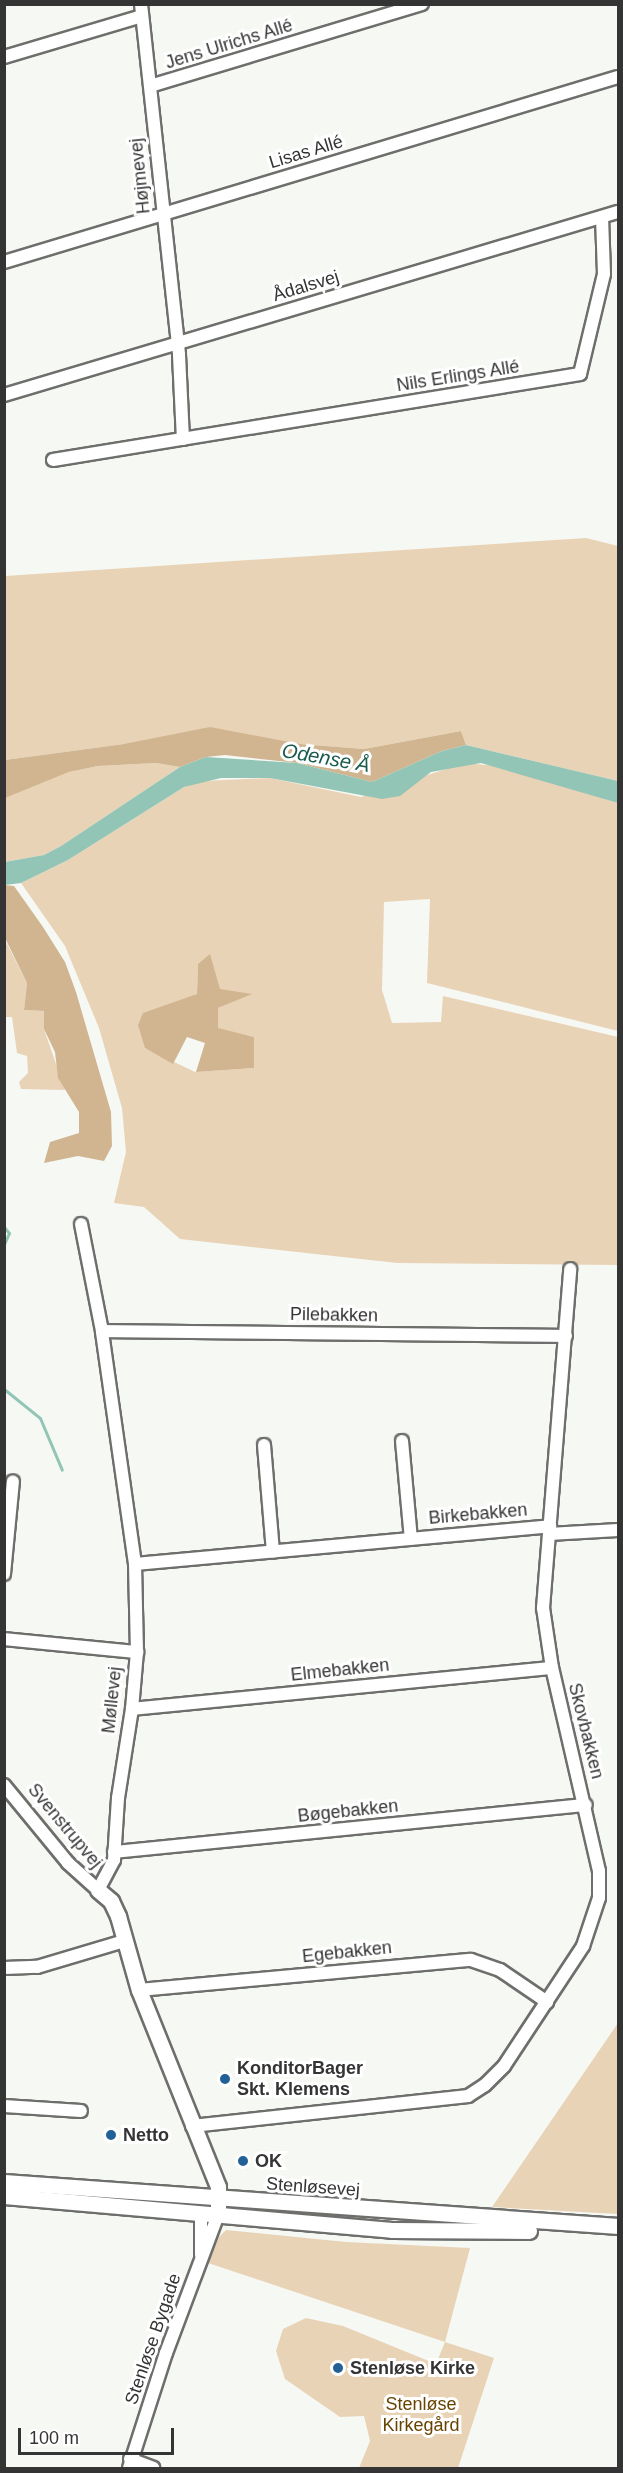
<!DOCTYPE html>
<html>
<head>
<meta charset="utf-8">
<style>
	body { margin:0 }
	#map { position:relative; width:623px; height:2473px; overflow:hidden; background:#f6f8f4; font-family:Arial,sans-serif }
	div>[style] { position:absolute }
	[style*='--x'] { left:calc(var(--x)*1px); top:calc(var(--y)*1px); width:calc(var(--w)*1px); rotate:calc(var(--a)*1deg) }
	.green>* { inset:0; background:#e9d3b6 }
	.forest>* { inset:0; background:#d0b590 }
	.water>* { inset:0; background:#92c5b6 }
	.stream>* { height:3px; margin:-1.5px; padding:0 1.5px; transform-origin:1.5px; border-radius:1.5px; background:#92c5b6 }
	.roads { filter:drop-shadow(2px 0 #6e6f6c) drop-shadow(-2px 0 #6e6f6c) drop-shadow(0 2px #6e6f6c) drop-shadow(0 -2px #6e6f6c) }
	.minor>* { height:12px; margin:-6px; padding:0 6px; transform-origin:6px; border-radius:6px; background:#fff }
	.tertiary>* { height:15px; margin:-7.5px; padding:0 7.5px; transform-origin:7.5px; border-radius:7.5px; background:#fff }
	.dots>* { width:16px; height:16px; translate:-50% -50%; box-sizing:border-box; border:3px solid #fff; border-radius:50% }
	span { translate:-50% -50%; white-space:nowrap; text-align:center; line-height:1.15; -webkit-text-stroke:6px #fff; paint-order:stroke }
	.street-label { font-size:18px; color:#333433 }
	.poi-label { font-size:18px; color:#333433; font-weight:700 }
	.left { translate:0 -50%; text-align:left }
	.park-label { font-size:18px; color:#674300 }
	.water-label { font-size:20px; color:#185a4b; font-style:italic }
	.frame { position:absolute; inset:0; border:6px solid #333433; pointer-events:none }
	.scale { position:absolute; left:18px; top:2428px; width:156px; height:27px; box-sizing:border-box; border:3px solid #333433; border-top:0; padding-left:8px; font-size:18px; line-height:21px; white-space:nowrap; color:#333433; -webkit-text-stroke:4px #fff; paint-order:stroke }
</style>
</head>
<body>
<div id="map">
	<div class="green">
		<div style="clip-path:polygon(586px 538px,618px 546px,618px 781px,466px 745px,461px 731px,364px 749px,300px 744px,124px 744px,5px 760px,5px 576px)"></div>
		<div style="clip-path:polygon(156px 763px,180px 767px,61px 846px,44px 855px,5px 862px,4px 798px,69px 772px,98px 766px)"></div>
		<div style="clip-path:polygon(evenodd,464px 763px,497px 766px,618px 803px,618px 1031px,427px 983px,430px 899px,384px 902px,382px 990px,386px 1003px,392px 1023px,441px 1022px,443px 996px,618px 1037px,618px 1265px,397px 1263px,180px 1239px,144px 1207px,114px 1203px,126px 1152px,122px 1108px,99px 1028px,65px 946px,21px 883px,68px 860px,184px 787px,202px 781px,270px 778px,361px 797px,464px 763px,198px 964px,219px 990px,250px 994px,218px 1008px,218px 1029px,254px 1037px,254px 1068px,195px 1072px,145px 1048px,171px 1005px,197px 994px,198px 964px)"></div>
		<div style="clip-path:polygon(4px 938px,27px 983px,24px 1010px,44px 1011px,44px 1029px,65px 1090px,21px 1089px,19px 1082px,28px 1073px,27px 1056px,17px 1053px,12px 1017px,5px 1017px)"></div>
		<div style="clip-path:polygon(618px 2023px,618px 2214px,492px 2207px)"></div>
		<div style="clip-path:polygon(226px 2230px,346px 2242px,470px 2248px,445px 2342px,494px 2358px,458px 2468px,359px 2468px,370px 2441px,364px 2416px,340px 2417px,285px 2379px,276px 2351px,283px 2329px,306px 2318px,343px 2326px,436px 2364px,445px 2342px,208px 2263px,219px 2237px)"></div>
	</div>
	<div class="forest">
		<div style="clip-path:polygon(210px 727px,300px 744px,364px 749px,461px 731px,466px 745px,442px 751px,372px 782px,297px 763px,225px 755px,206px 757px,180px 767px,156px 763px,98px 766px,69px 772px,5px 798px,5px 760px,124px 744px)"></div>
		<div style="clip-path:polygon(4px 885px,14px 886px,43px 927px,65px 962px,76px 992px,111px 1112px,112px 1146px,104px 1161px,78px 1156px,44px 1163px,50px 1142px,79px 1133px,79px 1112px,58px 1078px,55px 1052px,44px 1029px,44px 1011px,24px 1010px,27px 983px,5px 938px)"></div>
		<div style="clip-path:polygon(210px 954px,220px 989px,252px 994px,218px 1008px,218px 1028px,254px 1037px,254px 1068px,196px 1072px,205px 1043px,187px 1037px,173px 1064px,145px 1048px,138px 1025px,143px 1013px,197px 994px,198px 964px)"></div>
	</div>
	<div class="water">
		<div style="clip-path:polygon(466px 745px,618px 781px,618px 803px,481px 763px,431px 772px,400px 796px,382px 799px,270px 778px,221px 778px,184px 787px,68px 860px,21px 883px,5px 885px,5px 862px,44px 855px,61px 846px,180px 767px,206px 757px,297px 763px,372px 782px,442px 751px)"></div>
	</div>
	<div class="stream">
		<div style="--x:4;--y:1227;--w:8;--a:50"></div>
		<div style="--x:9;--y:1233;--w:12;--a:114"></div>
		<div style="--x:4;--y:1389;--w:46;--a:38.9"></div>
		<div style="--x:40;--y:1418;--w:56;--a:67.1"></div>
	</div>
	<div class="roads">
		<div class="minor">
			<div style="--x:141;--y:4;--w:353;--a:83.8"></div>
			<div style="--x:179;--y:355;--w:84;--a:87.3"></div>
			<div style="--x:4;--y:57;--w:144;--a:-16.5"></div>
			<div style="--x:150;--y:86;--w:284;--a:-16.8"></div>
			<div style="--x:4;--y:262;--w:641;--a:-16.77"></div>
			<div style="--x:4;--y:395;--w:641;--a:-16.6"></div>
			<div style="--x:53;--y:460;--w:534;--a:-9.27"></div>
			<div style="--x:580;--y:374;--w:103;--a:-76.5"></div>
			<div style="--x:604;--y:274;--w:57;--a:-92"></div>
			<div style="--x:102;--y:1331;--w:464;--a:0.6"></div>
			<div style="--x:402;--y:1441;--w:98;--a:84.8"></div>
			<div style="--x:264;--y:1445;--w:107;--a:85.2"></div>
			<div style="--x:549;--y:1534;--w:69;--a:-3.3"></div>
			<div style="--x:135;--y:1564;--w:417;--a:-5.2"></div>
			<div style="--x:4;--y:1574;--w:93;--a:-84.5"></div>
			<div style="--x:4;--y:1639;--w:134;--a:5.6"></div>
			<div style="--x:132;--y:1709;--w:422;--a:-5.6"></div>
			<div style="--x:4;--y:1785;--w:101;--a:50.6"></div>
			<div style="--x:68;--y:1863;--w:40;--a:42"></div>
			<div style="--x:98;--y:1890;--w:34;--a:-62"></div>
			<div style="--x:114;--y:1860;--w:62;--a:-86.3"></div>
			<div style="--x:118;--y:1798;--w:90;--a:-81.1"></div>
			<div style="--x:132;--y:1709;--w:57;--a:-85"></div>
			<div style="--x:137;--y:1652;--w:88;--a:-91.3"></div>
			<div style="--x:135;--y:1564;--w:235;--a:-98.1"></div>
			<div style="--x:102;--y:1331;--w:109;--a:-101.1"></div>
			<div style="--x:114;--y:1852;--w:474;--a:-5.7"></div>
			<div style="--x:4;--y:1968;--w:33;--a:-2"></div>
			<div style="--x:37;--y:1967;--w:91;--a:-16.6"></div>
			<div style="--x:139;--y:1990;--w:333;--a:-5.2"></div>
			<div style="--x:471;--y:1960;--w:31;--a:19"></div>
			<div style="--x:500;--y:1970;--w:57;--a:34.2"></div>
			<div style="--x:4;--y:2106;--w:77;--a:3.7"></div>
			<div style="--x:192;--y:2126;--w:278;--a:-6.2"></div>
			<div style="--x:468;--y:2096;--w:20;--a:-33"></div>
			<div style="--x:485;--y:2085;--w:27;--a:-45"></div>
			<div style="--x:504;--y:2066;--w:144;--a:-56.6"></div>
			<div style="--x:583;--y:1946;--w:51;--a:-71.6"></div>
			<div style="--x:599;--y:1898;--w:27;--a:-90"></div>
			<div style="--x:599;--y:1871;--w:208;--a:-103"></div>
			<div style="--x:552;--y:1668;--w:61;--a:-98.5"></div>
			<div style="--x:543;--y:1608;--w:340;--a:-85.4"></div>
			<div style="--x:201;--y:2255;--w:40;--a:-90"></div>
			<div style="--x:130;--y:2459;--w:25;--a:21"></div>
			<div style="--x:129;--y:2468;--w:121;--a:-72.2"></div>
			<div style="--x:166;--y:2353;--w:145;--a:-69.4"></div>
		</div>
		<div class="tertiary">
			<div style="--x:98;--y:1890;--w:17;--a:40"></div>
			<div style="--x:111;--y:1901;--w:17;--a:65"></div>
			<div style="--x:118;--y:1916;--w:77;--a:74.2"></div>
			<div style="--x:139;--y:1990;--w:212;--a:68.1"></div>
			<div style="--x:218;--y:2187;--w:24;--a:90"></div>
			<div style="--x:4;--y:2182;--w:616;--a:4.1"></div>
			<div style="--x:4;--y:2196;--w:389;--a:5"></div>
			<div style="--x:392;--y:2230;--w:137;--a:0.4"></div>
		</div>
	</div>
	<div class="dots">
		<div style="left:225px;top:2079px;background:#216197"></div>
		<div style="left:111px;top:2135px;background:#216197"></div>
		<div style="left:243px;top:2161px;background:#216197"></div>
		<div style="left:338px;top:2368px;background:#216197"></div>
	</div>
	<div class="street-label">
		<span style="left:229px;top:44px;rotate:-17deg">Jens Ulrichs Allé</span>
		<span style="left:306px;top:152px;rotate:-17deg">Lisas Allé</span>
		<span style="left:140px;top:176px;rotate:-96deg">Højmevej</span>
		<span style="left:306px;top:286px;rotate:-17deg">Ådalsvej</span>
		<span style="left:458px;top:376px;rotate:-9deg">Nils Erlings Allé</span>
		<span style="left:334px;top:1315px;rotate:1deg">Pilebakken</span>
		<span style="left:478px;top:1514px;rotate:-5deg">Birkebakken</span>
		<span style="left:340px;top:1670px;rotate:-6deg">Elmebakken</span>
		<span style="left:112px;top:1700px;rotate:-84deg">Møllevej</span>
		<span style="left:586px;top:1731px;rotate:76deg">Skovbakken</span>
		<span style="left:348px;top:1811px;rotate:-6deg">Bøgebakken</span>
		<span style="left:65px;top:1826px;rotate:50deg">Svenstrupvej</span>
		<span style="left:347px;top:1952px;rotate:-6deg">Egebakken</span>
		<span style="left:313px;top:2187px;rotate:4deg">Stenløsevej</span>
		<span style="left:153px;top:2339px;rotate:-71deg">Stenløse Bygade</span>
	</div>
	<div class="poi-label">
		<span class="left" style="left:237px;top:2079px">KonditorBager<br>Skt. Klemens</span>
		<span class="left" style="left:123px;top:2135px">Netto</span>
		<span class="left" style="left:255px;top:2161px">OK</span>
		<span class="left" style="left:350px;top:2368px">Stenløse Kirke</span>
	</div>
	<div class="park-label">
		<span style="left:421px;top:2415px">Stenløse<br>Kirkegård</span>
	</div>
	<div class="water-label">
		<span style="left:326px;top:758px;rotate:10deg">Odense Å</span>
	</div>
	<div class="frame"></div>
	<div class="scale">100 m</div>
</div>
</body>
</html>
